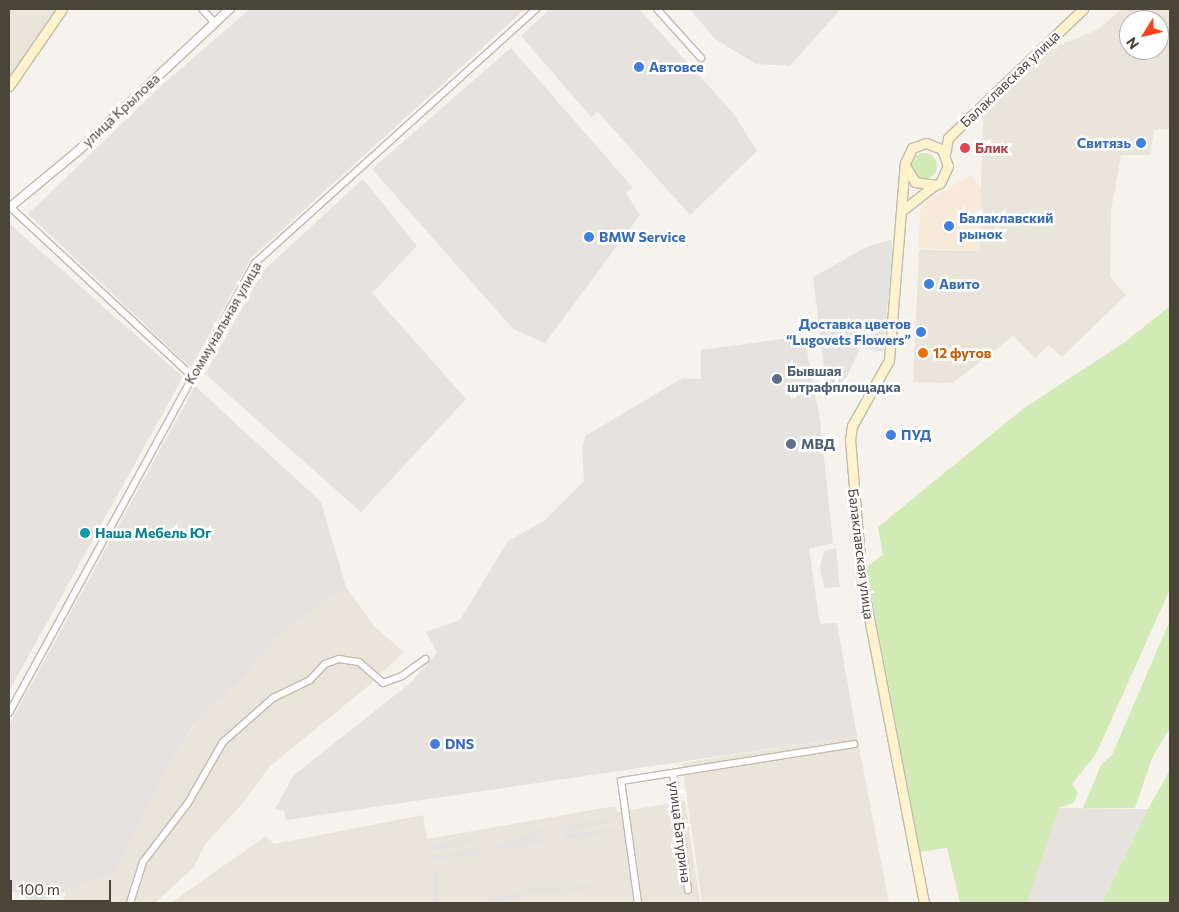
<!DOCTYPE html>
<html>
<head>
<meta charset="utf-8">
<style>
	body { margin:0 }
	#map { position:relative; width:1179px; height:912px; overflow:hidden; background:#f6f3ec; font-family:Commissioner,sans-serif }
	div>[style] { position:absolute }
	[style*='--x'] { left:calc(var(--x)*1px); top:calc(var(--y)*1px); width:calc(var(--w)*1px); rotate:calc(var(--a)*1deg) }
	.residential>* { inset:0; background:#eae5da }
	.commercial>* { inset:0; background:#f7ead8 }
	.industrial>* { inset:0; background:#e6e2dd }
	.green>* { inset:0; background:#d2eab5 }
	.round { border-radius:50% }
	.parking>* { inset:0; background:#e5e3e0; transform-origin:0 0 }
	.roads { filter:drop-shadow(1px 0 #c2bbae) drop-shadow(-1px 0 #c2bbae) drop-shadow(0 1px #c2bbae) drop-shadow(0 -1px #c2bbae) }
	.minor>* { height:6px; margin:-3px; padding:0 3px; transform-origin:3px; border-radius:3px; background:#fff }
	.tertiary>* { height:8px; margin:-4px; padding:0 4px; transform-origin:4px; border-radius:4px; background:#fff }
	.secondary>* { height:9px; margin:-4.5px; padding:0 4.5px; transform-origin:4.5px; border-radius:4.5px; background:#fff3cd }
	.dots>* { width:14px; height:14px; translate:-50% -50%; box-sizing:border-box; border:2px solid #fff; border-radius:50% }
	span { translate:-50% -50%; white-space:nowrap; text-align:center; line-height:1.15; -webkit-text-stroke:5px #fff; paint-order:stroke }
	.shop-label { font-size:14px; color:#366cbe; font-weight:700 }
	.left { translate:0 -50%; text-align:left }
	.right { translate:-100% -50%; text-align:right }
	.street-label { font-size:14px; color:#4b4439 }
	.health-label { font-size:14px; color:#be3a42; font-weight:700 }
	.food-label { font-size:14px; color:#c56008; font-weight:700 }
	.service-label { font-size:14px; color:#4e5e75; font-weight:700 }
	.culture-label { font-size:14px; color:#0d838f; font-weight:700 }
	.frame { position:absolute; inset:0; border:10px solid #4b4439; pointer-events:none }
	.north { position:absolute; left:1119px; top:10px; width:50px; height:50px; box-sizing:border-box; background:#fff; border:1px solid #b7b4b0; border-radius:50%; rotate:234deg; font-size:14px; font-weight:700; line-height:20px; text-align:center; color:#4b4439 }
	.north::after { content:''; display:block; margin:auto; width:18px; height:22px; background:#fc3f1d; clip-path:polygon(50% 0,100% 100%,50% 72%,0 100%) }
	.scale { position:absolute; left:10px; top:880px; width:101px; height:22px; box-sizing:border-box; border:2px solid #4b4439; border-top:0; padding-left:6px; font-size:15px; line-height:18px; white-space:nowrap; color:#4b4439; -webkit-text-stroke:4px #fff; paint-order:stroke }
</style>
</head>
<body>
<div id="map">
	<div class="residential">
		<div style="clip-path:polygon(9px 9px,55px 9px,9px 81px)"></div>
		<div style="clip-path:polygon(evenodd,1122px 9px,1170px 9px,1170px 129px,1154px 130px,1150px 155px,1121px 155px,1111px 211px,1110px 277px,1126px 295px,1062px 357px,1049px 345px,1035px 358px,1013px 336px,953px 383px,913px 382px,919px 250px,979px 251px,983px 118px,1040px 53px,1097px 30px,1122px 9px,1129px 20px,1159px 20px,1159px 50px,1129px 50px,1129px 20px)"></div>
		<div style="clip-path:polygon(346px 587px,374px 626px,404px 652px,367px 687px,269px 767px,243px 803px,206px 843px,194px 867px,155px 903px,63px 903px,66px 891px,116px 872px,162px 779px,194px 725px,247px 675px,276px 638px)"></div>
		<div style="clip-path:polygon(857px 736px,889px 903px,702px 903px,682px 763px)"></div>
		<div style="clip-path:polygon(685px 801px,700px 903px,171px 903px,266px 836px,274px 844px,423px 815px,427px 839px,615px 806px,617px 812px)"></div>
	</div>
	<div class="commercial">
		<div style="clip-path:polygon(971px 175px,981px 189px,978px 250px,918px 248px,921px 204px)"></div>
	</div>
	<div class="industrial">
		<div style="clip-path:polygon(250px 9px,525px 9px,251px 258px,191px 368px,28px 214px,162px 85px)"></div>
		<div style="clip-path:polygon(550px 9px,639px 9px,734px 114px,757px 151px,690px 215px,598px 112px,591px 117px,521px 36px)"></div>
		<div style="clip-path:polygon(690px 9px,837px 9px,839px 11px,790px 66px,756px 64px,715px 39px)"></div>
		<div style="clip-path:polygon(511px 48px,633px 188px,626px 193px,640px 215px,545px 343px,513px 329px,372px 169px)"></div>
		<div style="clip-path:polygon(363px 179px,417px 246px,372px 293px,466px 399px,361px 512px,205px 374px,263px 271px)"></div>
		<div style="clip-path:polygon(11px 225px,183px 377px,9px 691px,9px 226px)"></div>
		<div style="clip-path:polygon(804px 336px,820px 419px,833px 543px,809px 549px,820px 624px,837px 623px,857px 736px,286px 820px,284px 811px,275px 809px,293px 776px,409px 684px,437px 653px,426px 632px,460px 620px,508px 541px,544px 521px,584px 481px,582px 449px,585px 436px,683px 378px,701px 379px,701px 350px)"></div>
		<div style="clip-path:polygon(195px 386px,321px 502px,346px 587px,276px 638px,247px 675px,193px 726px,162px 779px,116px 872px,36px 903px,9px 889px,9px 725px)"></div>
		<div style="clip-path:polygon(1059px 808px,1148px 809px,1102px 903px,1027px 903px)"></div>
	</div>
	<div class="green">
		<div class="round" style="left:911px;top:153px;width:26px;height:26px"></div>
		<div style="clip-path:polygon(1170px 306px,1170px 589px,1096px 754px,1072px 784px,1078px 793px,1073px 803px,1059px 808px,1027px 903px,960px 903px,947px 848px,920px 852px,866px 567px,883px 555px,878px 527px,1023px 409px,1125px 342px)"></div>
		<div style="clip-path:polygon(1170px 620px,1170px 728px,1152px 758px,1135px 808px,1083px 808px,1101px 765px,1112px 755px)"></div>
		<div style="clip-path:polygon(1170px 770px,1170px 902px,1102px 903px,1148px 809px)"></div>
	</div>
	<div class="parking">
		<div style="clip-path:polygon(891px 240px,893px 251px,883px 352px,860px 348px,841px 391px,827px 392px,813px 277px,868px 246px)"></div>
		<div style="clip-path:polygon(836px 548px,840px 587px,824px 588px,820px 566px,824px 551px)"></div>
		<div style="left:613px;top:817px;width:5px;height:51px;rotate:79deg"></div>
		<div style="left:544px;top:827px;width:5px;height:50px;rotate:68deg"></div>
		<div style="clip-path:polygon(614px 828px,615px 832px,565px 840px,564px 835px)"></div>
		<div style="left:477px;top:837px;width:5px;height:51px;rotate:79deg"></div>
		<div style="clip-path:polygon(546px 838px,547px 842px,497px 850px,497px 845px)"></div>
		<div style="clip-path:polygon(479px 848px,481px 853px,431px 861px,430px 855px)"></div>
		<div style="left:433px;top:872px;width:6px;height:31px"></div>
		<div style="left:590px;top:883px;width:5px;height:28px;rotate:79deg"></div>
		<div style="left:559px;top:888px;width:5px;height:35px;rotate:90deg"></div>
		<div style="left:520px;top:893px;width:5px;height:27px;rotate:79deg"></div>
	</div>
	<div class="roads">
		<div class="minor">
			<div style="--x:202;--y:9;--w:19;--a:47"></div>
			<div style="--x:657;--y:9;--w:66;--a:48.1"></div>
			<div style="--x:9;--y:206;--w:250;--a:42.9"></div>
			<div style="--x:9;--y:713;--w:513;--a:-61.34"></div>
			<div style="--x:255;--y:263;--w:379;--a:-42.1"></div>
			<div style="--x:673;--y:773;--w:118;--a:82.7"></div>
			<div style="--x:130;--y:903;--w:43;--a:-72.4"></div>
			<div style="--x:143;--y:862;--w:74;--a:-52.7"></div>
			<div style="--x:188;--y:803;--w:70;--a:-60.2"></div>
			<div style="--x:223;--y:742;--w:67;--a:-41.3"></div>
			<div style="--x:273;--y:698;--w:41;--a:-25.9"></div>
			<div style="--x:310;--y:680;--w:22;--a:-47"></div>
			<div style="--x:325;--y:664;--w:15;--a:-20"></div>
			<div style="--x:339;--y:659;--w:20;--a:9"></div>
			<div style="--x:359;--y:662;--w:32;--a:41"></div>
			<div style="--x:383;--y:683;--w:20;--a:-20"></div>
			<div style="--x:402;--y:676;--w:29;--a:-36"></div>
			<div style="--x:638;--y:903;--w:123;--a:-97.9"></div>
			<div style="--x:621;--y:781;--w:236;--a:-9"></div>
		</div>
		<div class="tertiary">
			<div style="--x:9;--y:208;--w:89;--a:-39.6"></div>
			<div style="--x:78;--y:151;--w:208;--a:-43.1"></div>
		</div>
		<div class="secondary">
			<div style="--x:9;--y:86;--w:93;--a:-55.5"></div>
			<div style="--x:945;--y:154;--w:16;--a:-79"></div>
			<div style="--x:948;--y:138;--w:187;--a:-43.7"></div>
			<div style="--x:906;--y:167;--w:17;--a:59"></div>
			<div style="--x:915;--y:182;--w:21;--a:8"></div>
			<div style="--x:904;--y:209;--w:37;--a:-38"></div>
			<div style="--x:924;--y:903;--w:327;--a:-100.9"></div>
			<div style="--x:862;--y:582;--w:143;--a:-94.8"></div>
			<div style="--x:850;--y:440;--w:14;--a:-82"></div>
			<div style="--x:852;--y:426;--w:76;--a:-60.7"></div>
			<div style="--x:889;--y:360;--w:198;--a:-85.4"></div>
			<div style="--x:905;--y:163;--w:17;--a:-65"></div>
			<div style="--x:912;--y:148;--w:15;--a:-20"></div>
			<div style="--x:926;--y:143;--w:17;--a:21"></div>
			<div style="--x:942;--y:149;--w:18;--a:71"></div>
			<div style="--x:948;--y:166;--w:19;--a:115"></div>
		</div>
	</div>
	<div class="dots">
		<div style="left:639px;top:67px;background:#3f7fe0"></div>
		<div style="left:1141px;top:143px;background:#3f7fe0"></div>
		<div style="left:965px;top:148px;background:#e0444e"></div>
		<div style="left:949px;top:226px;background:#3f7fe0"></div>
		<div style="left:589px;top:237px;background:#3f7fe0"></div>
		<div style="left:929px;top:284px;background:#3f7fe0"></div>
		<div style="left:921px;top:332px;background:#3f7fe0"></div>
		<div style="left:923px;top:353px;background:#e8710a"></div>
		<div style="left:777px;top:379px;background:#5c6f8a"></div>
		<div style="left:891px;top:435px;background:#3f7fe0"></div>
		<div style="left:791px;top:444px;background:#5c6f8a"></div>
		<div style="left:85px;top:533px;background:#0f9aa8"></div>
		<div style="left:435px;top:744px;background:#3f7fe0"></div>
	</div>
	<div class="shop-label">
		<span class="left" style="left:649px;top:67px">Автовсе</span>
		<span class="right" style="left:1131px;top:143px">Свитязь</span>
		<span class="left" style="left:959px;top:226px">Балаклавский<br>рынок</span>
		<span class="left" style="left:599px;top:237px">BMW Service</span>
		<span class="left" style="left:939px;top:284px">Авито</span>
		<span class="right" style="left:911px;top:332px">Доставка цветов<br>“Lugovets Flowers”</span>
		<span class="left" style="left:901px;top:435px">ПУД</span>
		<span class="left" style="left:445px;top:744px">DNS</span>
	</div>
	<div class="street-label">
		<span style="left:1010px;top:79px;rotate:-44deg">Балаклавская улица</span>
		<span style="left:121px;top:110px;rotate:-43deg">улица Крылова</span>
		<span style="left:223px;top:323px;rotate:-60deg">Коммунальная улица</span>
		<span style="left:861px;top:554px;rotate:83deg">Балаклавская улица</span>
		<span style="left:680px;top:832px;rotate:83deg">улица Батурина</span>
	</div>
	<div class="health-label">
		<span class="left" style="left:975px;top:148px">Блик</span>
	</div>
	<div class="food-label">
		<span class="left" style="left:933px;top:353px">12 футов</span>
	</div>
	<div class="service-label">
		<span class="left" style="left:787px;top:379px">Бывшая<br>штрафплощадка</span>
		<span class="left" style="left:801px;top:444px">МВД</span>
	</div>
	<div class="culture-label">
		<span class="left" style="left:95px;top:533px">Наша Мебель Юг</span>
	</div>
	<div class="frame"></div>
	<div class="north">N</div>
	<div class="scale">100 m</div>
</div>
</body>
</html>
